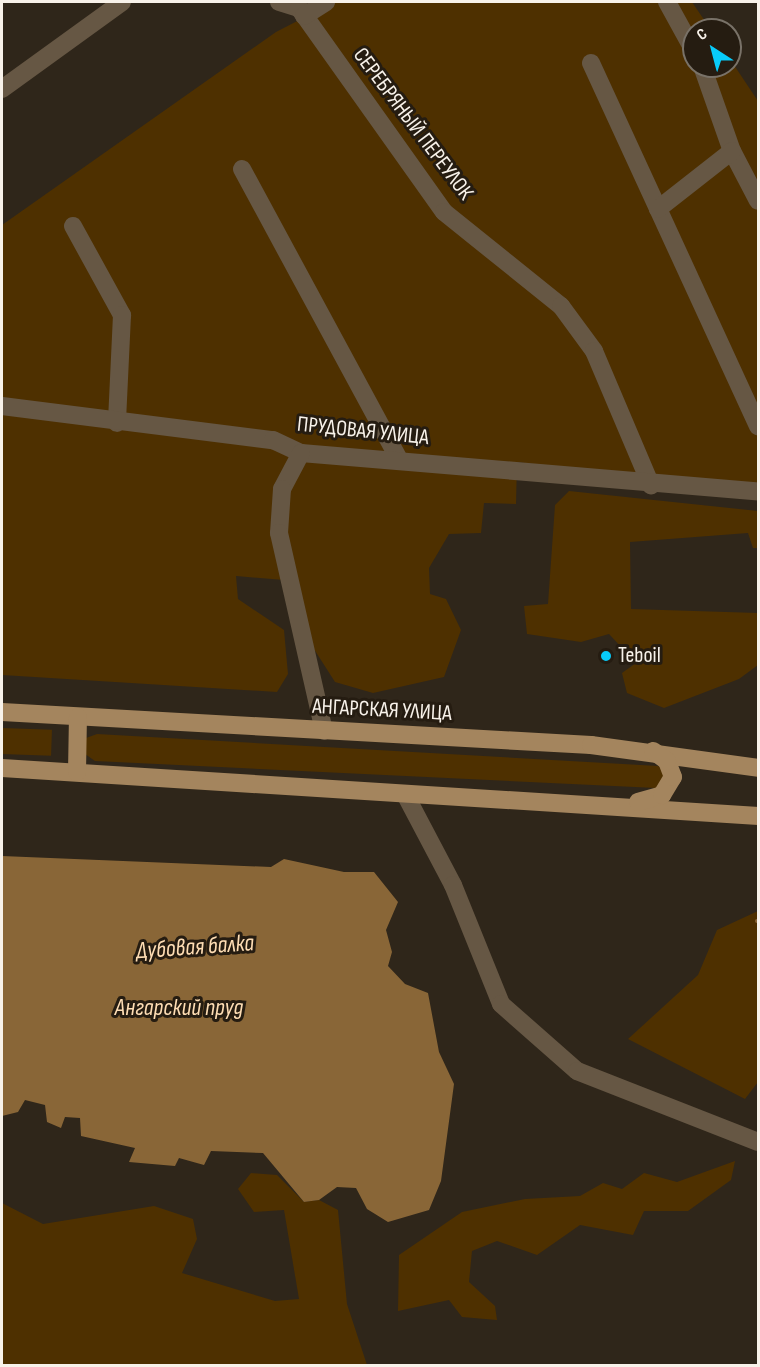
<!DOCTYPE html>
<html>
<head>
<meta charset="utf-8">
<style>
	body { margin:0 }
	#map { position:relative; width:760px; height:1367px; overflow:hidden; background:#2f261a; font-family:"Sofia Sans Condensed",sans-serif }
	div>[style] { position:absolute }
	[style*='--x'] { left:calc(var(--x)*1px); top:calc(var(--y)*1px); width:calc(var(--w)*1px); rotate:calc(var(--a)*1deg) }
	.green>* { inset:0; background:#4e3000; transform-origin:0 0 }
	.water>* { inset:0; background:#896637 }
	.stream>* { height:4.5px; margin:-2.25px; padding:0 2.25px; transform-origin:2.25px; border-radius:2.25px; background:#896637 }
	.minor>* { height:18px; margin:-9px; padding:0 9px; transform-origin:9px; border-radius:9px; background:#665744 }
	.major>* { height:18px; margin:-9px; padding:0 9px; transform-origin:9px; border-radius:9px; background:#a4855e }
	.dots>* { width:16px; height:16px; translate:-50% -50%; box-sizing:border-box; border:3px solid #251c11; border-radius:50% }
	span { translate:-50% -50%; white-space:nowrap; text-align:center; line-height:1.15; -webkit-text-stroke:6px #251c11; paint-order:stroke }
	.street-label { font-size:22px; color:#f8f2ea }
	.poi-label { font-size:22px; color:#f8f2ea }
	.left { translate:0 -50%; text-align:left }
	.water-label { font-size:24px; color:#feddb4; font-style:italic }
	.frame { position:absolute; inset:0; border:3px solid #f8f2ea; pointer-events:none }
	.north { position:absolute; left:682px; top:18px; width:60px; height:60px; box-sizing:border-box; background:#251c11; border:2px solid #797268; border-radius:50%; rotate:324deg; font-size:16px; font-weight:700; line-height:24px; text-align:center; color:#f8f2ea }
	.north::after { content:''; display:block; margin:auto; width:21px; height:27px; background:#08cbfa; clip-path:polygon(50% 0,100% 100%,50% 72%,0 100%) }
</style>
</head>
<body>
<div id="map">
	<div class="green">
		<div style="clip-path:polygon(334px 2px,692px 2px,711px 30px,694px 30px,694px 66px,730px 66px,730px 59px,758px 101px,758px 491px,517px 462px,516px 504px,484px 503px,481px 533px,449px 534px,429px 568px,430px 594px,446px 599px,461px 630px,444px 677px,373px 693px,335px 682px,312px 646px,296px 581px,236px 576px,238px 599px,284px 630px,288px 674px,277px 692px,2px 675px,2px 225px,276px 32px)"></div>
		<div style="clip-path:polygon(569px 491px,758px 511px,758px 548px,753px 548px,748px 533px,630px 542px,631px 609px,758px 613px,758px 665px,739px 679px,664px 708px,627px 693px,622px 673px,636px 663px,609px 634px,581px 642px,527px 634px,524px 606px,548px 604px,555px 505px)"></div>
		<div style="left:2px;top:728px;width:50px;height:26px;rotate:2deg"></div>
		<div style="clip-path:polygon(97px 734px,658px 766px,667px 773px,656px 788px,95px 761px,85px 754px,86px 738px)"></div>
		<div style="clip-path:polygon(758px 911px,758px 1082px,745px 1099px,628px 1039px,698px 975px,717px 930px)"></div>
		<div style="clip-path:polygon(735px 1161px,731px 1180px,688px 1211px,644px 1211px,633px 1235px,580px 1225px,537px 1255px,497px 1241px,472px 1251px,469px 1282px,495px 1306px,497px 1320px,462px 1317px,449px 1300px,398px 1311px,399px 1255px,462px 1212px,525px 1199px,580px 1196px,603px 1183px,622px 1189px,644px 1173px,677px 1182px)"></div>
		<div style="clip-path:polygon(251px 1173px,277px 1175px,304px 1202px,319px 1200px,338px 1210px,347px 1304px,367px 1365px,2px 1365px,2px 1203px,43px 1224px,154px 1206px,193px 1219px,197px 1239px,182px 1273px,275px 1301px,299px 1299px,284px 1210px,254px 1212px,238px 1189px)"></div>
	</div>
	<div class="water">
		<div style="clip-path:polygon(2px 856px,271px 867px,284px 859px,344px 872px,374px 872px,398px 902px,386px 930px,392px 952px,388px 966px,405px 984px,428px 993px,439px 1052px,454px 1084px,441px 1181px,429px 1210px,388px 1222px,367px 1209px,356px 1188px,337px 1187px,319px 1200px,304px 1202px,263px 1153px,211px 1151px,204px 1165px,179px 1158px,175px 1166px,129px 1162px,135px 1148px,81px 1136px,80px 1118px,65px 1117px,61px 1128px,47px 1122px,45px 1105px,25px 1100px,18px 1112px,2px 1116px)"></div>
	</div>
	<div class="stream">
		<div style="--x:757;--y:921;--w:1;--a:0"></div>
	</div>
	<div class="minor">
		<div style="--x:279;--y:2;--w:21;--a:17"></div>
		<div style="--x:299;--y:8;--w:250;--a:54.6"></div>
		<div style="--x:444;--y:212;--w:150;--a:38.8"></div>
		<div style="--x:561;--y:306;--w:56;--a:53.7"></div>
		<div style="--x:594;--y:351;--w:146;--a:67"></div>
		<div style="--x:667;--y:2;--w:56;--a:61.1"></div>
		<div style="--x:304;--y:16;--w:26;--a:-32"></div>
		<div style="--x:591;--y:63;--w:400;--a:65.3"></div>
		<div style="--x:702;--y:66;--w:90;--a:70.6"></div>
		<div style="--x:732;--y:151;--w:56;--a:62.5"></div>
		<div style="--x:2;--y:89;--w:148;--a:-35.9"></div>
		<div style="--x:242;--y:169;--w:328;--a:61.6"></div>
		<div style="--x:658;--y:209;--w:94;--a:-38.1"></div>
		<div style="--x:73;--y:226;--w:102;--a:61.2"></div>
		<div style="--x:122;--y:315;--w:108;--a:92.7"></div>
		<div style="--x:2;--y:406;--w:273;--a:7.2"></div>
		<div style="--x:273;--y:440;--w:31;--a:25"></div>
		<div style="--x:301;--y:453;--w:459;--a:4.8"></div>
		<div style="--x:301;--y:453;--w:41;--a:117.8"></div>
		<div style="--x:282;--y:489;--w:44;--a:93.9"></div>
		<div style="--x:279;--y:533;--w:203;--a:77.2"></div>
		<div style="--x:405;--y:794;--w:103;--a:62.2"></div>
		<div style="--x:453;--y:885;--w:128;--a:68"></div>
		<div style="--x:501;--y:1004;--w:101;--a:41.4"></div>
		<div style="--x:577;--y:1071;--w:194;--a:21.4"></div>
	</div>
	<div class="major">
		<div style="--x:2;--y:712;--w:590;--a:3.21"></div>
		<div style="--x:591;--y:745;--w:169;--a:7.8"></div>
		<div style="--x:2;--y:768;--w:758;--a:3.63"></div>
		<div style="--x:77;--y:772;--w:55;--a:-89"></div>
		<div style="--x:638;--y:802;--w:25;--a:-16"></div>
		<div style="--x:662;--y:795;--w:21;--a:-59"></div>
		<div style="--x:673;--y:777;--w:17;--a:-111"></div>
		<div style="--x:667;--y:761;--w:17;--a:-144"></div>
	</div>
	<div class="dots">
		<div style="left:606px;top:656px;background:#08cbfa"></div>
	</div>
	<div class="street-label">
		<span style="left:413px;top:124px;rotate:53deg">СЕРЕБРЯНЫЙ ПЕРЕУЛОК</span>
		<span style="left:363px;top:431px;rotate:6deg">ПРУДОВАЯ УЛИЦА</span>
		<span style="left:382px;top:710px;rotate:3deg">АНГАРСКАЯ УЛИЦА</span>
	</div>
	<div class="poi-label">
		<span class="left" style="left:618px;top:656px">Teboil</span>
	</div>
	<div class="water-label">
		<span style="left:195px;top:947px;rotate:-4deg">Дубовая балка</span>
		<span style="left:179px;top:1008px">Ангарский пруд</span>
	</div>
	<div class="frame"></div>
	<div class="north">С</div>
</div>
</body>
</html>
